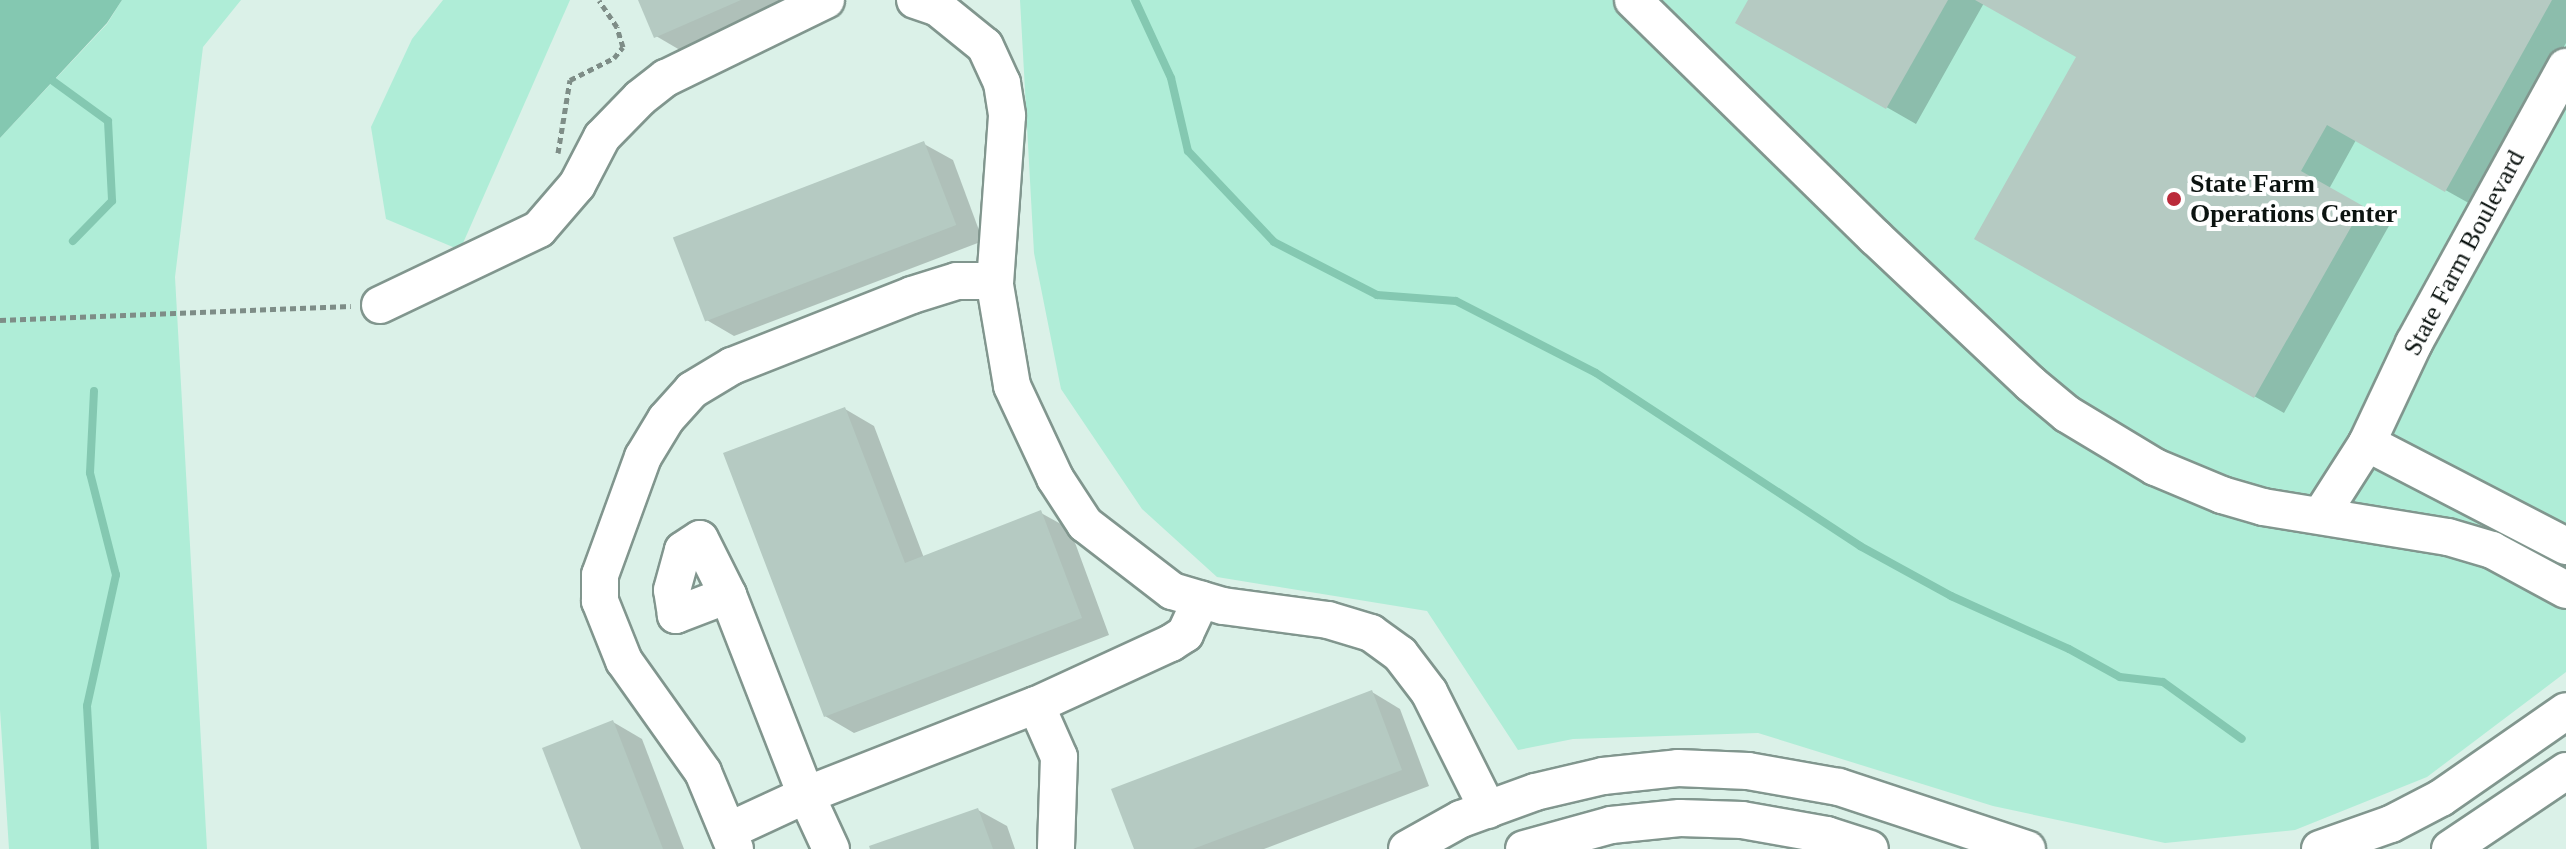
<!DOCTYPE html>
<html>
<head>
<meta charset="utf-8">
<style>
	body { margin:0 }
	#map { position:relative; width:2566px; height:849px; overflow:hidden; background:#dbf1e8; font-family:"Times New Roman",serif }
	div>[style] { position:absolute }
	[style*='--x'] { left:calc(var(--x)*1px); top:calc(var(--y)*1px); width:calc(var(--w)*1px); rotate:calc(var(--a)*1deg) }
	.green>* { inset:0; background:#afedd7 }
	.water>* { inset:0; background:#84c8b1 }
	.shadow>* { inset:0; background:#0003 }
	.stream>* { height:8px; margin:-4px; padding:0 4px; transform-origin:4px; border-radius:4px; background:#84c8b1 }
	.building>* { inset:0; background:#b5cac2; transform-origin:0 0 }
	.path>* { height:5px; margin-top:-2.5px; transform-origin:0; background:repeating-linear-gradient(90deg,#7e8d87 0 6px,transparent 0 10px) }
	.roads { filter:drop-shadow(2px 0 #81968e) drop-shadow(-2px 0 #81968e) drop-shadow(0 2px #81968e) drop-shadow(0 -2px #81968e) }
	.minor>* { height:36px; margin:-18px; padding:0 18px; transform-origin:18px; border-radius:18px; background:#fff }
	.dots>* { width:22px; height:22px; translate:-50% -50%; box-sizing:border-box; border:4px solid #fff; border-radius:50% }
	span { translate:-50% -50%; white-space:nowrap; text-align:center; line-height:1.15; -webkit-text-stroke:8px #fff; paint-order:stroke }
	.poi-label { font-size:26px; color:#0b1310; font-weight:700 }
	.left { translate:0 -50%; text-align:left }
	.street-label { font-size:26px; color:#0b1310 }
</style>
</head>
<body>
<div id="map">
	<div class="green">
		<div style="clip-path:polygon(122px 0,241px 0,203px 47px,175px 277px,207px 849px,9px 849px,0 710px,0 138px,107px 24px)"></div>
		<div style="clip-path:polygon(443px 0,570px 0,460px 250px,386px 219px,371px 127px,412px 39px)"></div>
		<div style="clip-path:polygon(1020px 0,2566px 0,2566px 672px,2427px 777px,2295px 830px,2165px 843px,1993px 806px,1758px 733px,1573px 739px,1518px 750px,1427px 611px,1217px 577px,1142px 509px,1061px 389px,1034px 253px)"></div>
	</div>
	<div class="water">
		<div style="clip-path:polygon(0 0,122px 0,107px 23px,0 138px)"></div>
	</div>
	<div class="shadow">
		<div style="clip-path:polygon(640px 0,806px 0,685px 53px,656px 36px)"></div>
		<div style="clip-path:polygon(1750px 0,2566px 0,2566px 43px,2474px 206px,2356px 140px,2329px 189px,2390px 224px,2284px 413px,1977px 239px,2079px 57px,1984px 3px,1916px 124px,1738px 22px)"></div>
		<div style="clip-path:polygon(924px 144px,953px 160px,983px 241px,734px 336px,705px 319px)"></div>
		<div style="clip-path:polygon(845px 409px,874px 426px,924px 558px,1041px 513px,1070px 529px,1109px 635px,854px 733px,825px 716px)"></div>
		<div style="clip-path:polygon(1372px 692px,1400px 709px,1429px 786px,1264px 849px,1136px 849px)"></div>
		<div style="clip-path:polygon(613px 722px,642px 739px,684px 849px,583px 849px)"></div>
		<div style="clip-path:polygon(978px 810px,1007px 826px,1015px 849px,894px 849px)"></div>
	</div>
	<div class="stream">
		<div style="--x:1135;--y:0;--w:86;--a:65.2"></div>
		<div style="--x:1171;--y:78;--w:75;--a:76.9"></div>
		<div style="--x:1188;--y:151;--w:125;--a:46.6"></div>
		<div style="--x:1274;--y:242;--w:116;--a:27.2"></div>
		<div style="--x:1377;--y:295;--w:79;--a:4.3"></div>
		<div style="--x:1456;--y:301;--w:157;--a:27.2"></div>
		<div style="--x:1596;--y:373;--w:316;--a:33.2"></div>
		<div style="--x:1860;--y:546;--w:104;--a:28.8"></div>
		<div style="--x:1951;--y:596;--w:129;--a:24.2"></div>
		<div style="--x:2069;--y:649;--w:58;--a:28.8"></div>
		<div style="--x:2120;--y:677;--w:43;--a:6.6"></div>
		<div style="--x:2163;--y:682;--w:97;--a:35.8"></div>
		<div style="--x:53;--y:81;--w:68;--a:36"></div>
		<div style="--x:108;--y:121;--w:80;--a:87.1"></div>
		<div style="--x:112;--y:201;--w:56;--a:134.3"></div>
		<div style="--x:94;--y:391;--w:82;--a:92.8"></div>
		<div style="--x:90;--y:473;--w:105;--a:75.7"></div>
		<div style="--x:116;--y:575;--w:134;--a:102.5"></div>
		<div style="--x:87;--y:706;--w:143;--a:86.8"></div>
	</div>
	<div class="building">
		<div style="clip-path:polygon(638px 0,741px 0,654px 38px)"></div>
		<div style="clip-path:polygon(1748px 0,1948px 0,1886px 109px,1735px 23px)"></div>
		<div style="clip-path:polygon(1975px 0,2552px 0,2445px 192px,2327px 125px,2301px 171px,2363px 206px,2254px 398px,1974px 239px,2076px 57px)"></div>
		<div style="left:924px;top:141px;width:90px;height:269px;rotate:69deg"></div>
		<div style="clip-path:polygon(845px 407px,905px 563px,1041px 510px,1082px 618px,824px 717px,723px 453px)"></div>
		<div style="clip-path:polygon(1372px 690px,1402px 770px,1193px 849px,1134px 849px,1111px 789px)"></div>
		<div style="clip-path:polygon(613px 720px,663px 849px,581px 849px,542px 748px)"></div>
		<div style="clip-path:polygon(978px 808px,993px 849px,870px 849px,869px 846px)"></div>
	</div>
	<div class="path">
		<div style="--x:558;--y:153;--w:74;--a:-80.7"></div>
		<div style="--x:570;--y:80;--w:49;--a:-26.6"></div>
		<div style="--x:614;--y:58;--w:14;--a:-51"></div>
		<div style="--x:623;--y:47;--w:21;--a:-107"></div>
		<div style="--x:617;--y:27;--w:32;--a:-124"></div>
		<div style="--x:0;--y:320;--w:351;--a:-2.3"></div>
	</div>
	<div class="roads">
		<div class="minor">
			<div style="--x:915;--y:0;--w:24;--a:19"></div>
			<div style="--x:938;--y:8;--w:60;--a:39"></div>
			<div style="--x:985;--y:46;--w:41;--a:65.3"></div>
			<div style="--x:1002;--y:83;--w:33;--a:81"></div>
			<div style="--x:1007;--y:116;--w:169;--a:94.1"></div>
			<div style="--x:995;--y:285;--w:102;--a:80.4"></div>
			<div style="--x:1012;--y:386;--w:102;--a:64.9"></div>
			<div style="--x:1055;--y:478;--w:55;--a:56.9"></div>
			<div style="--x:1085;--y:524;--w:110;--a:37.6"></div>
			<div style="--x:1172;--y:591;--w:53;--a:16.4"></div>
			<div style="--x:1223;--y:606;--w:106;--a:7.6"></div>
			<div style="--x:1328;--y:620;--w:45;--a:16.8"></div>
			<div style="--x:1371;--y:633;--w:36;--a:36"></div>
			<div style="--x:1400;--y:654;--w:48;--a:52.7"></div>
			<div style="--x:1429;--y:692;--w:132;--a:63.4"></div>
			<div style="--x:1633;--y:0;--w:339;--a:44.4"></div>
			<div style="--x:1875;--y:237;--w:214;--a:43.3"></div>
			<div style="--x:2031;--y:384;--w:47;--a:39.8"></div>
			<div style="--x:2067;--y:414;--w:103;--a:31.1"></div>
			<div style="--x:2155;--y:467;--w:73;--a:22.7"></div>
			<div style="--x:2222;--y:495;--w:43;--a:16.3"></div>
			<div style="--x:2263;--y:507;--w:187;--a:9.2"></div>
			<div style="--x:2448;--y:537;--w:46;--a:16.5"></div>
			<div style="--x:2492;--y:550;--w:84;--a:28.4"></div>
			<div style="--x:380;--y:305;--w:176;--a:-25.5"></div>
			<div style="--x:539;--y:229;--w:58;--a:-49.2"></div>
			<div style="--x:577;--y:185;--w:54;--a:-62.5"></div>
			<div style="--x:602;--y:137;--w:54;--a:-45.7"></div>
			<div style="--x:640;--y:98;--w:33;--a:-38"></div>
			<div style="--x:666;--y:78;--w:178;--a:-26"></div>
			<div style="--x:2367;--y:443;--w:224;--a:27.4"></div>
			<div style="--x:2321;--y:515;--w:85;--a:-57.4"></div>
			<div style="--x:2367;--y:443;--w:110;--a:-64.8"></div>
			<div style="--x:2414;--y:343;--w:315;--a:-61.2"></div>
			<div style="--x:728;--y:595;--w:56;--a:159"></div>
			<div style="--x:676;--y:615;--w:25;--a:-99"></div>
			<div style="--x:672;--y:590;--w:41;--a:-74.6"></div>
			<div style="--x:683;--y:550;--w:20;--a:-33"></div>
			<div style="--x:700;--y:539;--w:63;--a:63.4"></div>
			<div style="--x:728;--y:595;--w:215;--a:68.7"></div>
			<div style="--x:806;--y:795;--w:86;--a:155.2"></div>
			<div style="--x:1036;--y:705;--w:57;--a:66.1"></div>
			<div style="--x:1059;--y:757;--w:92;--a:91.9"></div>
			<div style="--x:735;--y:849;--w:83;--a:-112.6"></div>
			<div style="--x:703;--y:772;--w:136;--a:-125.4"></div>
			<div style="--x:624;--y:661;--w:65;--a:-111.8"></div>
			<div style="--x:600;--y:601;--w:26;--a:-90"></div>
			<div style="--x:600;--y:575;--w:126;--a:-70"></div>
			<div style="--x:643;--y:457;--w:44;--a:-58.8"></div>
			<div style="--x:666;--y:419;--w:39;--a:-48"></div>
			<div style="--x:692;--y:390;--w:47;--a:-31"></div>
			<div style="--x:732;--y:366;--w:193;--a:-21.5"></div>
			<div style="--x:912;--y:295;--w:47;--a:-17.3"></div>
			<div style="--x:957;--y:281;--w:38;--a:0"></div>
			<div style="--x:831;--y:849;--w:60;--a:-114.8"></div>
			<div style="--x:806;--y:795;--w:247;--a:-21.4"></div>
			<div style="--x:1036;--y:705;--w:149;--a:-24.7"></div>
			<div style="--x:1171;--y:643;--w:17;--a:-33"></div>
			<div style="--x:1185;--y:634;--w:38;--a:-65"></div>
			<div style="--x:1407;--y:849;--w:62;--a:-29.1"></div>
			<div style="--x:1461;--y:819;--w:79;--a:-20"></div>
			<div style="--x:1535;--y:792;--w:70;--a:-13.2"></div>
			<div style="--x:1603;--y:776;--w:75;--a:-6.1"></div>
			<div style="--x:1678;--y:768;--w:70;--a:2.5"></div>
			<div style="--x:1748;--y:771;--w:92;--a:10"></div>
			<div style="--x:1839;--y:787;--w:198;--a:18.3"></div>
			<div style="--x:1524;--y:849;--w:90;--a:-15.4"></div>
			<div style="--x:1611;--y:825;--w:69;--a:-5.8"></div>
			<div style="--x:1680;--y:818;--w:62;--a:1.8"></div>
			<div style="--x:1742;--y:820;--w:86;--a:10"></div>
			<div style="--x:1827;--y:835;--w:45;--a:18"></div>
			<div style="--x:2320;--y:849;--w:75;--a:-19.4"></div>
			<div style="--x:2391;--y:824;--w:56;--a:-27.5"></div>
			<div style="--x:2441;--y:798;--w:152;--a:-34.8"></div>
			<div style="--x:2450;--y:849;--w:140;--a:-33.9"></div>
		</div>
	</div>
	<div class="dots">
		<div style="left:2174px;top:199px;background:#bb2a3a"></div>
	</div>
	<div class="poi-label">
		<span class="left" style="left:2190px;top:199px">State Farm<br>Operations Center</span>
	</div>
	<div class="street-label">
		<span style="left:2464px;top:253px;rotate:-62deg">State Farm Boulevard</span>
	</div>
</div>
</body>
</html>
